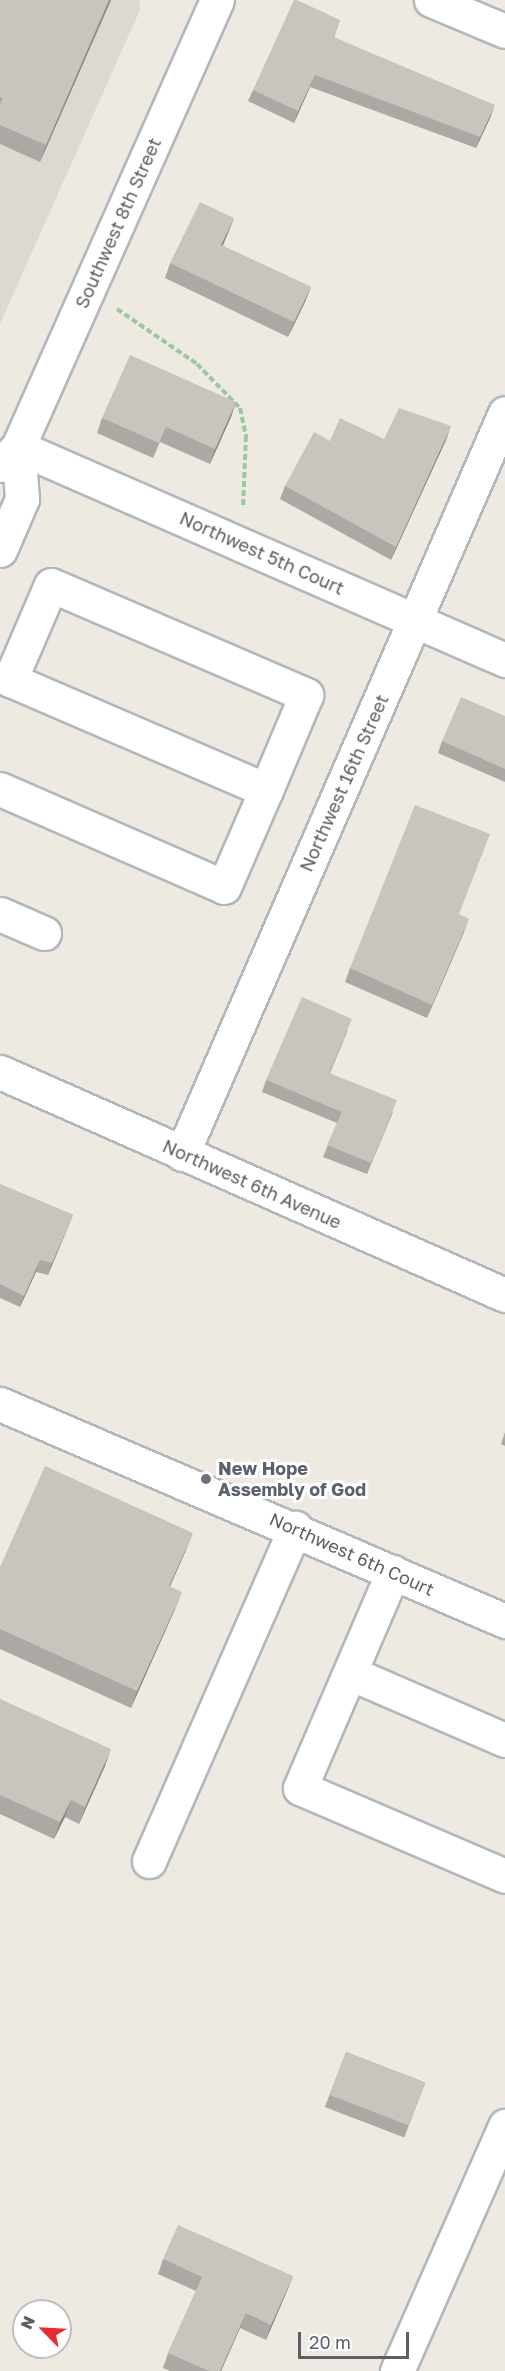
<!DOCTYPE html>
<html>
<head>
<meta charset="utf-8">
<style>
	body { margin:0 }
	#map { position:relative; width:505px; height:2371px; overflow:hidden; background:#eeeae2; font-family:"Golos Text",sans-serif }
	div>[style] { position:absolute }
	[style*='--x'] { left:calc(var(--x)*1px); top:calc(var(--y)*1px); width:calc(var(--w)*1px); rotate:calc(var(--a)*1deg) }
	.education>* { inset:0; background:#ded9d0 }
	.path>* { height:4px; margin-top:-2px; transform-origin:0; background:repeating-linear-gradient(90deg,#98c9a1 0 6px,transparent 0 9px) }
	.roads { filter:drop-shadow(2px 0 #b3b6ba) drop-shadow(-2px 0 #b3b6ba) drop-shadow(0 2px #b3b6ba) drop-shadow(0 -2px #b3b6ba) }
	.minor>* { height:33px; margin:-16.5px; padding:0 16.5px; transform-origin:16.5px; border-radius:16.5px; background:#fff }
	.wall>* { inset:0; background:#aca9a4; transform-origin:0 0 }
	.shaded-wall>* { inset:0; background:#8c8a86 }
	.building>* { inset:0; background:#c8c5bf; transform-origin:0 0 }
	.dots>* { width:16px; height:16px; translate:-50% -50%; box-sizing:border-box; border:3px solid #fff; border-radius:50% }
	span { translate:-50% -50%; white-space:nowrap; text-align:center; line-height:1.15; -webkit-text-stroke:6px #fff; paint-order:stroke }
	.street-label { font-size:18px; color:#5a5f63 }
	.worship-label { font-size:18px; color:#5b616d; font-weight:700 }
	.left { translate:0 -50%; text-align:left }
	.north { position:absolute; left:12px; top:2299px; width:60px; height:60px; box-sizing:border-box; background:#fff; border:2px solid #bdbfc1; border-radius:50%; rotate:294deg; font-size:16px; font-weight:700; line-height:24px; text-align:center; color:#5a5f63 }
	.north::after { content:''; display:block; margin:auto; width:21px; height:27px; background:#eb2b2c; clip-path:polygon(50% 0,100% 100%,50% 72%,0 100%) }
	.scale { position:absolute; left:298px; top:2332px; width:111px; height:27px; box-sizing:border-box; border:3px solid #5a5f63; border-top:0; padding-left:8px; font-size:18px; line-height:21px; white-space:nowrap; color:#5a5f63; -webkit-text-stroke:4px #fff; paint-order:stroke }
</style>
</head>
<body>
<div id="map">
	<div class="education">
		<div style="clip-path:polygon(0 0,139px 0,140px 10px,0 324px)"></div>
	</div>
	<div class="path">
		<div style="--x:117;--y:309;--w:97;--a:34.5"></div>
		<div style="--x:197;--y:364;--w:62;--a:45.7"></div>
		<div style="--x:240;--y:408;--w:29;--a:78"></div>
		<div style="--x:246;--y:436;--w:72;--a:92.4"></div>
	</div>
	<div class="roads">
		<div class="minor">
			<div style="--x:431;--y:0;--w:80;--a:22.7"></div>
			<div style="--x:18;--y:447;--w:532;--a:23.62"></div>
			<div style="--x:0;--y:465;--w:25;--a:-45"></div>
			<div style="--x:18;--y:447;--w:489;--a:-66"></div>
			<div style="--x:0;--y:550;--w:56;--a:-66.7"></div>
			<div style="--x:22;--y:499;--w:52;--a:-94.4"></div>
			<div style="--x:0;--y:789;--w:244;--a:23.6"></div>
			<div style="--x:224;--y:887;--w:106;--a:-66.6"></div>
			<div style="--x:266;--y:790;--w:279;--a:-156.7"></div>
			<div style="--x:10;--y:680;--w:103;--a:-66.7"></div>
			<div style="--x:51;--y:585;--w:278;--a:23.3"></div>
			<div style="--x:306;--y:695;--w:103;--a:112.8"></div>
			<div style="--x:0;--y:914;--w:48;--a:23.4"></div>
			<div style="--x:0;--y:1072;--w:552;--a:23.83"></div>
			<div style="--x:182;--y:1154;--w:808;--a:-66.45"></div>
			<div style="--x:0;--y:1404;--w:550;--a:23.25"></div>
			<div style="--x:393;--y:1572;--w:235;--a:113.3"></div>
			<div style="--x:300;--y:1788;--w:223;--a:23.2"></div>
			<div style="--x:350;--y:1673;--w:169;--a:23.4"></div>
			<div style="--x:149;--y:1861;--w:364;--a:-66.3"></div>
			<div style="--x:397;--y:2371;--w:268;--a:-66.2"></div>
		</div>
	</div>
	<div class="wall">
		<div style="clip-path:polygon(0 0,111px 0,40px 162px,0 144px)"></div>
		<div style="clip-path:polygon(340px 20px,334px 37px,491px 116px,476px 148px,310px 87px,294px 123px,248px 101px,253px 90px)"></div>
		<div style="clip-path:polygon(234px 218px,223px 246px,311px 287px,305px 302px,288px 337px,165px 278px,170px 263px)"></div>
		<div style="clip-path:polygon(236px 402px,231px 417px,210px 464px,160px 442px,153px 458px,97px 433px,102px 418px)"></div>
		<div style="clip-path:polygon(384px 439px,446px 440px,391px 560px,280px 499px,285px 486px,330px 441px)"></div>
		<div style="clip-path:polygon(505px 716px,505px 782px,438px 753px,442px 741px)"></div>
		<div style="clip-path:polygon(459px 914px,464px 932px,427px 1018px,345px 982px,350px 968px)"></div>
		<div style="clip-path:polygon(348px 1030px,330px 1073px,393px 1112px,367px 1174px,323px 1157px,337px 1123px,262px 1092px,266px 1080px)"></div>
		<div style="clip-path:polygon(0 1184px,73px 1215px,48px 1275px,36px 1272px,20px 1307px,0 1298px)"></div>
		<div style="clip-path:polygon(505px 1432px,505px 1446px,501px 1444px)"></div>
		<div style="clip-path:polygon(186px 1550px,170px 1587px,175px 1609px,131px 1708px,0 1649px,0 1567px)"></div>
		<div style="clip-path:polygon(0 1699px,105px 1766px,79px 1824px,65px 1817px,54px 1839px,0 1814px)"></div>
		<div style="left:346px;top:2052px;width:85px;height:59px;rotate:21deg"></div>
		<div style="clip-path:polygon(163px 2259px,293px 2276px,287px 2291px,266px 2340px,240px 2328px,221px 2371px,170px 2371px,163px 2368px,168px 2353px,196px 2291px,158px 2274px)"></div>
	</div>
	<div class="shaded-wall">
		<div style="clip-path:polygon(109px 0,111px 0,40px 162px,46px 145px)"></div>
		<div style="clip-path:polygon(315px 75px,310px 87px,294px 123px,298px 111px)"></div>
		<div style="clip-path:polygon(495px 105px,491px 116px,476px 148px,480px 137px)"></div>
		<div style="clip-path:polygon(234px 218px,228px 233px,216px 260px,221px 245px)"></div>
		<div style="clip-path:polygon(311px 287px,305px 302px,288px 337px,294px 322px)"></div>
		<div style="clip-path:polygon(236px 402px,231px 417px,210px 464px,215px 449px)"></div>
		<div style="clip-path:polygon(451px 426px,446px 440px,391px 560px,396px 547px)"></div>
		<div style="clip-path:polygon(469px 919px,464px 932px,427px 1018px,432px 1005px)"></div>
		<div style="clip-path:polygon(73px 1215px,48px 1275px,52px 1263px)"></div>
		<div style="clip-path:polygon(40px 1260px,36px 1272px,20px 1307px,24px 1296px)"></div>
		<div style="clip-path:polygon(193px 1533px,186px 1550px,162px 1603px,169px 1586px)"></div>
		<div style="clip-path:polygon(182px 1592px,175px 1609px,131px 1708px,137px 1691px)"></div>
		<div style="clip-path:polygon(111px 1749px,105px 1766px,79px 1824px,85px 1807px)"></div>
		<div style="clip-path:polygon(71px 1800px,65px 1817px,54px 1839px,60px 1822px)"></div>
		<div style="clip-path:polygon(293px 2276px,287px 2291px,266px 2340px,271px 2325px)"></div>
		<div style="clip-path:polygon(246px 2313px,240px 2328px,221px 2371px,220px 2371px)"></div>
	</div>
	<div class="building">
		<div style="clip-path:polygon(0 0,109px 0,46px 145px,0 125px,0 104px,3px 98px,0 97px)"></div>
		<div style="clip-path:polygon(294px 0,297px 0,340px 20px,333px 37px,495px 105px,480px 137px,315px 75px,298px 111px,253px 90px)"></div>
		<div style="clip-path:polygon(200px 202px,234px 218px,221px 245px,311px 287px,294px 322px,170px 263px)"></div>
		<div style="clip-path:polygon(130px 355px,236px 402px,215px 449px,166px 427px,159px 443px,102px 418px)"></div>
		<div style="clip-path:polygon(399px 408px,451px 426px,396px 547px,285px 486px,314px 432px,330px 441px,340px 418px,384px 439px)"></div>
		<div style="clip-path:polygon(461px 697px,505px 716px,505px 769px,442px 741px)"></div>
		<div style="clip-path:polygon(415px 805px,490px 834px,459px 914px,469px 919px,432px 1005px,350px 968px)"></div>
		<div style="clip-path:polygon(302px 997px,352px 1019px,329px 1073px,397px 1100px,371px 1163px,327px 1145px,342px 1112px,266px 1080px)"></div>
		<div style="clip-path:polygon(0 1184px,73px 1215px,52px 1263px,40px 1260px,24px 1296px,0 1284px)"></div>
		<div style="clip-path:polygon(45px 1466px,193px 1533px,169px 1586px,182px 1592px,137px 1691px,0 1629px,0 1567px)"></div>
		<div style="clip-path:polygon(0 1699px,111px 1749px,85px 1807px,71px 1800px,60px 1822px,0 1795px)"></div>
		<div style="left:346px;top:2052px;width:85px;height:46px;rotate:21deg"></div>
		<div style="clip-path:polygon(178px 2225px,293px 2276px,271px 2325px,246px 2313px,220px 2371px,209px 2371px,168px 2353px,202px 2277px,163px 2259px)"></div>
	</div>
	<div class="dots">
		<div style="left:206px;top:1479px;background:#6b7280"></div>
	</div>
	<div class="street-label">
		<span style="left:118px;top:223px;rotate:-66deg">Southwest 8th Street</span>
		<span style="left:262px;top:553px;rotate:24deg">Northwest 5th Court</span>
		<span style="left:344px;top:783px;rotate:-66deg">Northwest 16th Street</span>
		<span style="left:252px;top:1184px;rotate:24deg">Northwest 6th Avenue</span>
		<span style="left:352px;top:1554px;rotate:24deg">Northwest 6th Court</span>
	</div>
	<div class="worship-label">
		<span class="left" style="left:218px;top:1479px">New Hope<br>Assembly of God</span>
	</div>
	<div class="north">N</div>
	<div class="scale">20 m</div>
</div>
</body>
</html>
